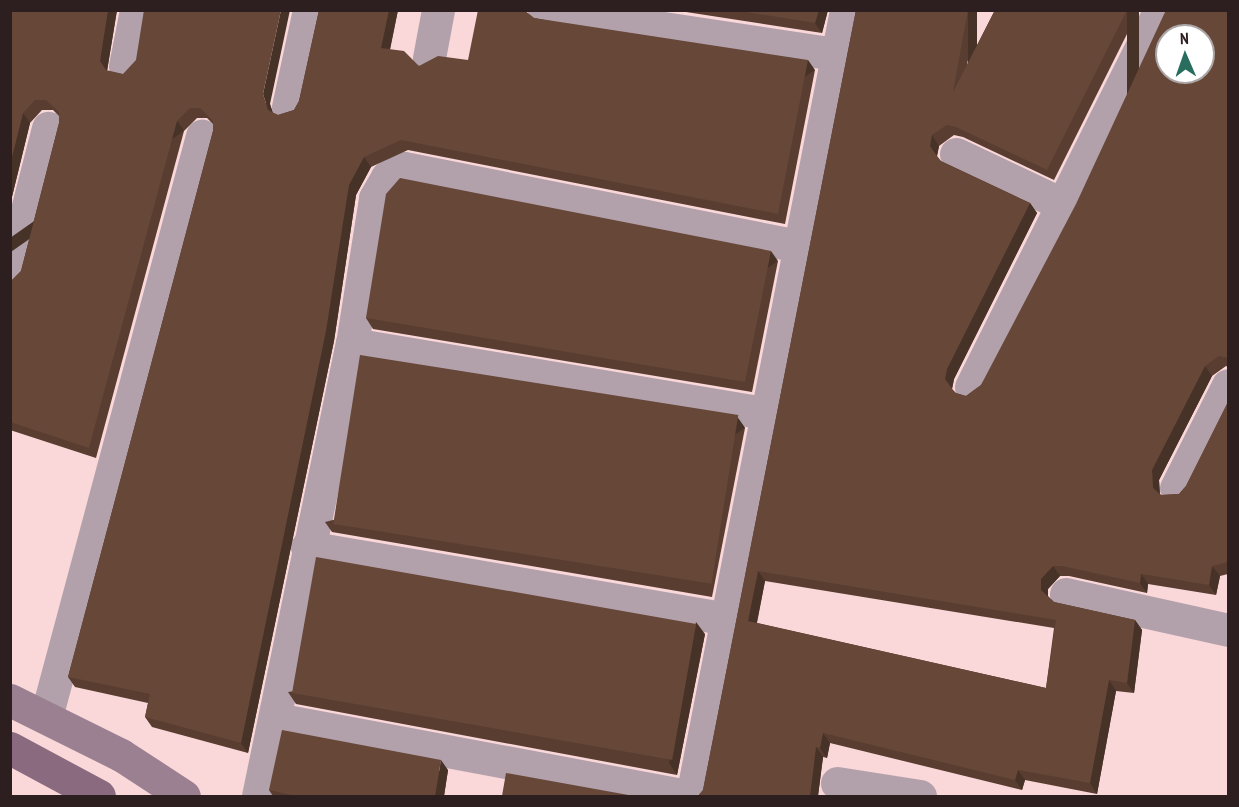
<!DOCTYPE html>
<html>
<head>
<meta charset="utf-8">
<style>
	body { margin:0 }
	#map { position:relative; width:1239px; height:807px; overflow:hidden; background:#fad7d9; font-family:"PT Sans Narrow",sans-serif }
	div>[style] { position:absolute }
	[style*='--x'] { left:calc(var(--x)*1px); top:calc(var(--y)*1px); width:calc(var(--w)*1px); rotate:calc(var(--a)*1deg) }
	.street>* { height:33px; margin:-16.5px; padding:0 16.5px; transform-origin:16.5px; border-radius:16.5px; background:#b2a0ab }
	.secondary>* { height:33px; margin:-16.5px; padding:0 16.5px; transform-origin:16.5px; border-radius:16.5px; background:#9a8091 }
	.primary>* { height:33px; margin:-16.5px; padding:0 16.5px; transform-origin:16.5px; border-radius:16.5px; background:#896a7e }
	.wall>* { inset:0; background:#583d30 }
	.shaded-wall>* { inset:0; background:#473227; transform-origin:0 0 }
	.building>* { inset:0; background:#664738; transform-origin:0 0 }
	span { translate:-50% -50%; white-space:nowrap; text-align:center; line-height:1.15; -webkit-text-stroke:6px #fff; paint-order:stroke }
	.frame { position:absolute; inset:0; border:12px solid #2d1e1f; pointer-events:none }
	.north { position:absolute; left:1155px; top:24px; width:60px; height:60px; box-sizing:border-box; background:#fff; border:2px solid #aba5a5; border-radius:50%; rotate:358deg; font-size:16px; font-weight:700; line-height:24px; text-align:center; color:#2d1e1f }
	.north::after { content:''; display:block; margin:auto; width:21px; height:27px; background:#296d5e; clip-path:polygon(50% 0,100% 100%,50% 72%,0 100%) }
</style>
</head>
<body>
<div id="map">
	<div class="street">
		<div style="--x:544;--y:10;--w:295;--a:8.6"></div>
		<div style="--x:429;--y:58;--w:49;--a:-79.4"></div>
		<div style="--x:125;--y:66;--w:57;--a:-78.9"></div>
		<div style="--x:288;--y:107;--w:99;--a:-77.8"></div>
		<div style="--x:956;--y:154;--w:122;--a:25.3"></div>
		<div style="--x:10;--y:276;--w:153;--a:-75.6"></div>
		<div style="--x:352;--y:344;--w:420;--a:9.5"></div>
		<div style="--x:971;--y:387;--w:422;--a:-63.4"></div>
		<div style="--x:1176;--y:488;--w:115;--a:-63.2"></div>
		<div style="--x:307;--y:547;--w:427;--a:9.7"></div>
		<div style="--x:1066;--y:594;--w:166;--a:12.5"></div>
		<div style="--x:46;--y:717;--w:602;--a:-74.97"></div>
		<div style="--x:276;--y:719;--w:417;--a:10.6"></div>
		<div style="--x:837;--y:783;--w:84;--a:8.9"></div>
		<div style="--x:258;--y:796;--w:462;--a:-78.3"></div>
		<div style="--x:352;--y:344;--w:148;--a:-81"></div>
		<div style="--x:375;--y:198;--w:24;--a:-60"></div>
		<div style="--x:387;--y:177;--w:19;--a:-28"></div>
		<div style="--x:404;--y:168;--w:407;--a:11.2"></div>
		<div style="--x:692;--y:796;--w:801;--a:-78.91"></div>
	</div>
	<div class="secondary">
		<div style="--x:10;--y:700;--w:124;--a:26.4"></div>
		<div style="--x:121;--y:755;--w:75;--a:33.1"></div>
	</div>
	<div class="primary">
		<div style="--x:10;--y:748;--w:101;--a:28.3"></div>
	</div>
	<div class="wall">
		<div style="clip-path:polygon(10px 10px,117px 10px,107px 71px,270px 104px,273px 113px,278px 115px,294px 110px,299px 101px,319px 10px,398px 10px,390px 50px,419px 66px,468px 60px,526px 10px,526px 12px,534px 18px,815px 70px,785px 224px,408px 150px,371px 167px,356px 195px,334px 341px,248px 753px,152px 727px,145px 717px,148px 703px,75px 687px,68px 677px,213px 131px,213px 124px,207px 118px,197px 118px,184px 131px,96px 458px,10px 430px,10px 282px,21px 271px,59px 123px,59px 116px,53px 110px,42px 110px,30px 123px,10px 205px)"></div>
		<div style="clip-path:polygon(673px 10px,828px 10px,822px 33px)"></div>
		<div style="clip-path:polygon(evenodd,856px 10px,977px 10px,967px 65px,995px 10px,1139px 10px,1054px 180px,963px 137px,954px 135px,939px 146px,937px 156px,941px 161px,1030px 203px,1037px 213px,954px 379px,952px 389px,956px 393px,966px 396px,981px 385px,1228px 10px,1228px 367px,1226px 366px,1212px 376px,1159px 480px,1160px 494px,1161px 495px,1179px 494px,1186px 486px,1228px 402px,1228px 574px,1220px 576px,1216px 595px,1148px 584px,1147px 593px,1069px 576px,1060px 576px,1048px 589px,1048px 596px,1054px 602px,1135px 620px,1142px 630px,1134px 693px,1116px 691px,1097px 794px,1025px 780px,1022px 790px,830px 743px,827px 758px,823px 757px,818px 796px,698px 796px,703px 790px,856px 10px,765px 581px,1054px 628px,1046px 688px,757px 623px,765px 581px)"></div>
		<div style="clip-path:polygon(778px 261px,752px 392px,373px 329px,366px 318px)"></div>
		<div style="clip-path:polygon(738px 418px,745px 428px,712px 597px,332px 532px,325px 522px)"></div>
		<div style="clip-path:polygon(705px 634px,677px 775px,296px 704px,288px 692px)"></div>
		<div style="clip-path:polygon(448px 770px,444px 796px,273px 796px,269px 790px)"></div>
	</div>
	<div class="shaded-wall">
		<div style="clip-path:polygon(108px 10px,117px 10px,107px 71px,100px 61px)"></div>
		<div style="clip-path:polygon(281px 10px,290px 10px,270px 104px,275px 120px,268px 110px,263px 94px)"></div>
		<div style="clip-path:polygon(389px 10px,398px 10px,388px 58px,381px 48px)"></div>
		<div style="clip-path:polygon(819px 10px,828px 10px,822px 33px,815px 23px)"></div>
		<div style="left:968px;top:10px;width:9px;height:83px"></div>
		<div style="left:1127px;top:10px;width:12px;height:179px"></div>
		<div style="left:808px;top:60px;width:12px;height:157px;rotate:55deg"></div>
		<div style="clip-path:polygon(23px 113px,30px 123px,10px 205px,10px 165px)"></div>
		<div style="left:177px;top:121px;width:12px;height:339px;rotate:55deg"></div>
		<div style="clip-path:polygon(932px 135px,939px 146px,937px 156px,930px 146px)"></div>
		<div style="clip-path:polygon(364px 157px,371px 167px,356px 195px,334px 341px,248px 753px,241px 743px,349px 185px)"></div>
		<div style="clip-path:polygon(1030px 203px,1037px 213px,954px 379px,952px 389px,945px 379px,947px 369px)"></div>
		<div style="left:771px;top:251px;width:12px;height:134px;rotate:55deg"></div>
		<div style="clip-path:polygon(1205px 366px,1212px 376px,1159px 480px,1160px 498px,1153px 488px,1152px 470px)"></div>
		<div style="left:738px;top:418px;width:12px;height:172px;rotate:55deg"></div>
		<div style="clip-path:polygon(1053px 566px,1060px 576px,1048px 589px,1048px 600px,1041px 590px,1041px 579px)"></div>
		<div style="clip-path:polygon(1212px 566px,1220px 576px,1216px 595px,1209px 585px)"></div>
		<div style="clip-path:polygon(758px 571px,765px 581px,755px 631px,748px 621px)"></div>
		<div style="clip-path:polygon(1141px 574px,1148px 584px,1147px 593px,1140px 583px)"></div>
		<div style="clip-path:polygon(1135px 620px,1142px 630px,1134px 693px,1127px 683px)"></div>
		<div style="clip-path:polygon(696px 622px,705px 634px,677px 775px,669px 763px)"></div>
		<div style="clip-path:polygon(1109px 680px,1116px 691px,1097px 794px,1090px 783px)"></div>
		<div style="clip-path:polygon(823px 733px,830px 743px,827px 758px,820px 748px)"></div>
		<div style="clip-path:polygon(816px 747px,823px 757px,818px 796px,810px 796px)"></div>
		<div style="clip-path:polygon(441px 760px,448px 770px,444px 796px,435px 796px)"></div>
		<div style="clip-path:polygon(1018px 770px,1025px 780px,1022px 790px,1015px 780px)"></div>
	</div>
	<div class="building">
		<div style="clip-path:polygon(10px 10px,108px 10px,100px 61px,106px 70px,123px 74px,136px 60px,144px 10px,281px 10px,263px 94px,268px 110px,278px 115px,294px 110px,299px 101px,319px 10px,389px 10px,381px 48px,404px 51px,419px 66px,438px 56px,468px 60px,478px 10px,524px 10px,534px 18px,808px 60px,778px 214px,401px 140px,364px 157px,349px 185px,326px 331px,241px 743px,145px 717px,150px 694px,68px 677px,213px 131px,213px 121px,200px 108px,190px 108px,177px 121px,89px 448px,10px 422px,10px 282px,21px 271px,59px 123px,59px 112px,46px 100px,35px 100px,23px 113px,10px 165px)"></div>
		<div style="clip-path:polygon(733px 10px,819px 10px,815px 23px)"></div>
		<div style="clip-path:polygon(evenodd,856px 10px,968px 10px,953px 92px,995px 10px,1127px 10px,1047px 170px,956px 127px,947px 125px,932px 135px,930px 146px,940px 161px,1030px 203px,947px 369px,945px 379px,955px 393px,966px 396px,981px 385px,1076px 204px,1166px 10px,1228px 10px,1228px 358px,1219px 356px,1205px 366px,1152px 470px,1153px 488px,1161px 495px,1179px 494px,1186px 486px,1228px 402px,1228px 562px,1212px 566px,1209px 585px,1141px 574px,1140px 583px,1062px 566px,1053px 566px,1041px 579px,1041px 590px,1054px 602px,1135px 620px,1127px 683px,1109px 680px,1090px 783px,1018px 770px,1015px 780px,823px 733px,820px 748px,816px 747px,810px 796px,698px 796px,703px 790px,856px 10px,1167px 36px,1203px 36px,1203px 72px,1167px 72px,1167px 36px,856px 10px,758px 571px,1056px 620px,1046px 688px,748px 621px,758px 571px)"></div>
		<div style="clip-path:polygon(400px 178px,771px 251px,745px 382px,366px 318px,386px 194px)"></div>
		<div style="left:360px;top:355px;width:383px;height:171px;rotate:9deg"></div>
		<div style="left:316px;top:557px;width:386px;height:138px;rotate:10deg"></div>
		<div style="clip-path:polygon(282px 730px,441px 760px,435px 796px,295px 796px,269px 790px)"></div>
		<div style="clip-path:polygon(506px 773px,634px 796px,502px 796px)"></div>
	</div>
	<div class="frame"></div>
	<div class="north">N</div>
</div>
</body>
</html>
